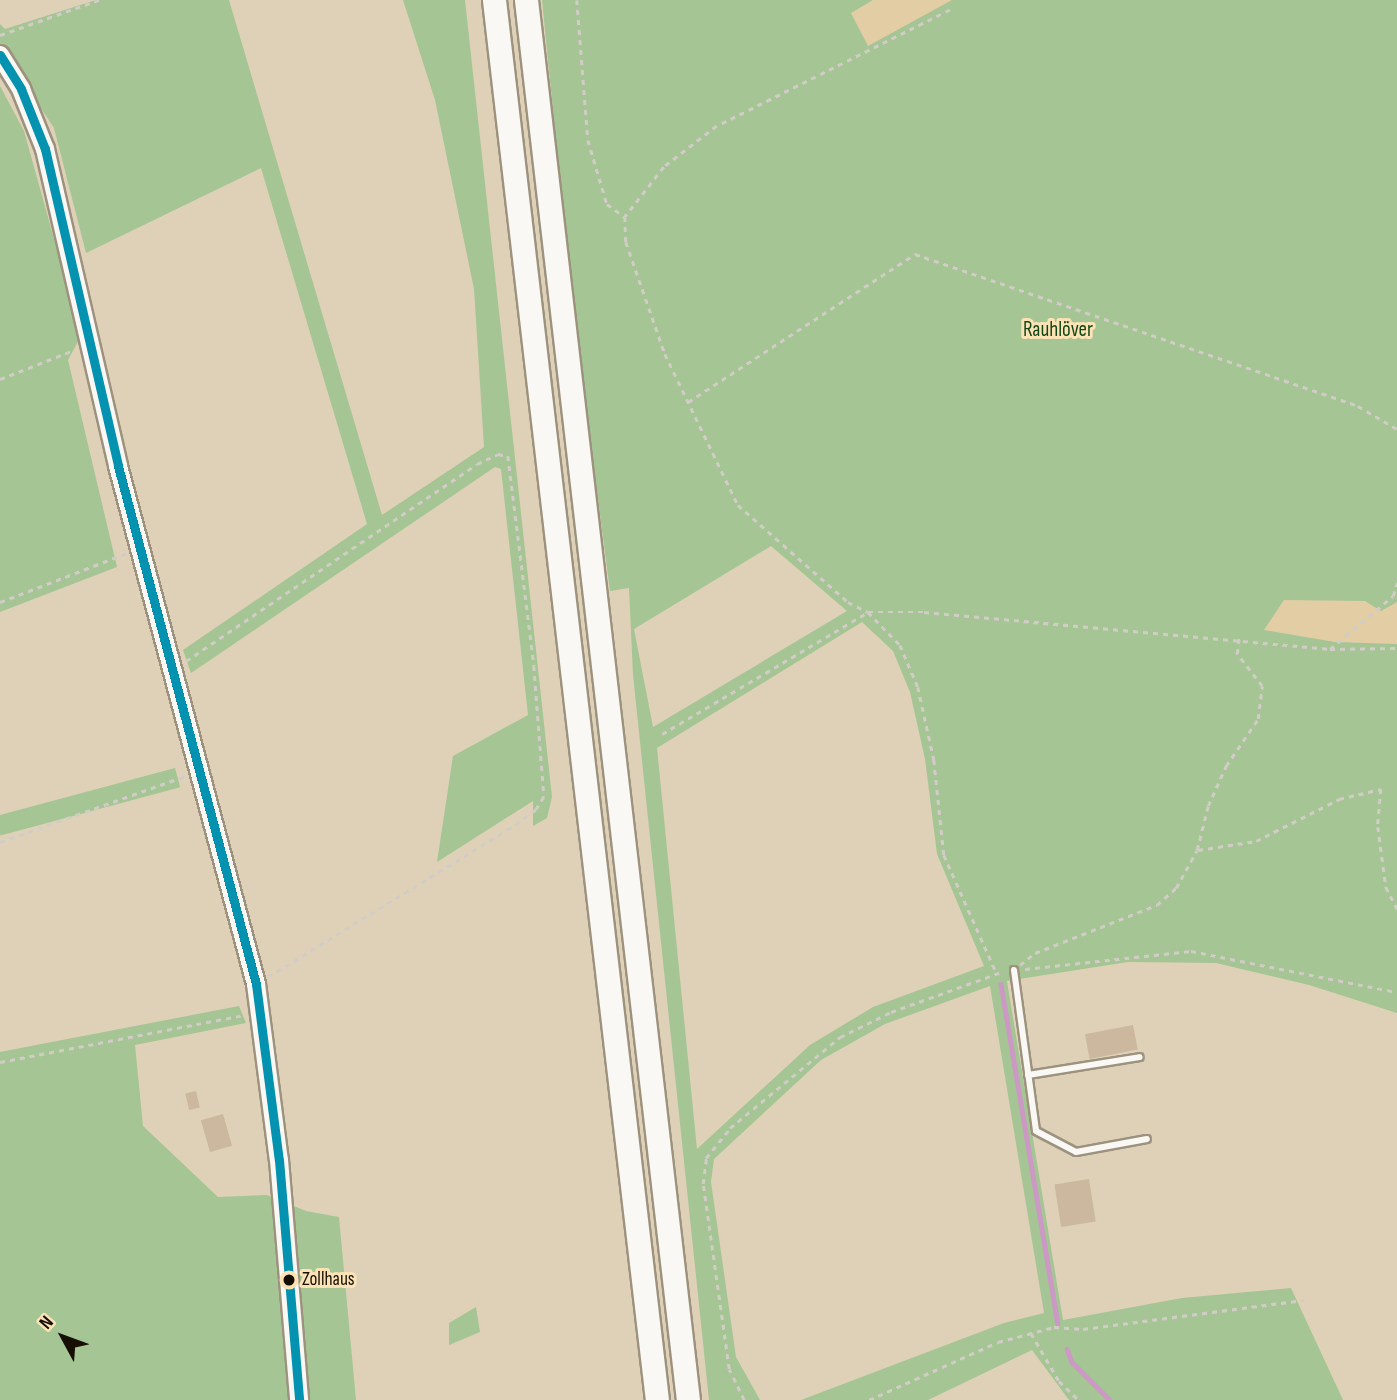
<!DOCTYPE html>
<html>
<head>
<meta charset="utf-8">
<style>
	body { margin:0 }
	#map { position:relative; width:1397px; height:1400px; overflow:hidden; background:#ded1b8; font-family:"Sofia Sans Condensed",sans-serif }
	div>[style] { position:absolute }
	[style*='--x'] { left:calc(var(--x)*1px); top:calc(var(--y)*1px); width:calc(var(--w)*1px); rotate:calc(var(--a)*1deg) }
	.built>* { inset:0; background:#e2cda4 }
	.green>* { inset:0; background:#a5c594; transform-origin:0 0 }
	.stream>* { height:4.5px; margin:-2.25px; padding:0 2.25px; transform-origin:2.25px; border-radius:2.25px; background:#cb99c4 }
	.building>* { inset:0; background:#cbb89e; transform-origin:0 0 }
	.path>* { height:2.5px; margin-top:-1.25px; transform-origin:0; background:repeating-linear-gradient(90deg,#d1cdc6 0 5px,transparent 0 10px) }
	.roads { filter:drop-shadow(2px 0 #9c927e) drop-shadow(-2px 0 #9c927e) drop-shadow(0 2px #9c927e) drop-shadow(0 -2px #9c927e) }
	.lane>* { height:6px; margin:-3px; padding:0 3px; transform-origin:3px; border-radius:3px; background:#faf8f4 }
	.secondary>* { height:18px; margin:-9px; padding:0 9px; transform-origin:9px; border-radius:9px; background:#faf8f4 }
	.highway>* { height:23px; margin:-11.5px; padding:0 11.5px; transform-origin:11.5px; border-radius:11.5px; background:#faf8f4 }
	.bus-1>* { height:9px; margin:-4.5px; padding:0 4.5px; transform-origin:4.5px; border-radius:4.5px; background:#0392af }
	.dots>* { width:19px; height:19px; translate:-50% -50%; box-sizing:border-box; border:4px solid #fbe3b5; border-radius:50% }
	span { translate:-50% -50%; white-space:nowrap; text-align:center; line-height:1.15; -webkit-text-stroke:6px #fbe3b5; paint-order:stroke }
	.bus-label { font-size:19px; color:#160e01 }
	.left { translate:0 -50%; text-align:left }
	.park-label { font-size:21px; color:#144717 }
	.north { position:absolute; left:28px; top:1302px; width:70px; height:70px; -webkit-text-stroke:5px #fbe3b5; paint-order:stroke; rotate:311deg; font-size:19px; font-weight:700; line-height:28px; text-align:center; color:#160e01 }
	.north::after { content:''; display:block; margin:auto; width:24px; height:32px; background:#160e01; clip-path:polygon(50% 0,100% 100%,50% 72%,0 100%) }
</style>
</head>
<body>
<div id="map">
	<div class="built">
		<div style="clip-path:polygon(873px 0,952px 0,868px 47px,851px 13px)"></div>
		<div style="clip-path:polygon(1285px 599px,1365px 601px,1381px 611px,1397px 602px,1397px 644px,1335px 642px,1264px 630px)"></div>
	</div>
	<div class="green">
		<div style="clip-path:polygon(96px 0,229px 0,382px 515px,484px 447px,474px 289px,435px 100px,403px 0,465px 0,552px 797px,547px 818px,533px 826px,533px 801px,437px 862px,453px 756px,528px 715px,501px 469px,495px 467px,191px 673px,183px 650px,367px 524px,261px 168px,86px 253px,54px 128px,0 46px,0 24px,5px 29px)"></div>
		<div style="clip-path:polygon(evenodd,542px 0,873px 0,851px 13px,868px 46px,952px 0,1397px 0,1397px 602px,1381px 611px,1365px 601px,1284px 600px,1264px 630px,1335px 642px,1397px 644px,1397px 1013px,1309px 985px,1216px 963px,1128px 962px,1007px 981px,1063px 1320px,1182px 1298px,1291px 1288px,1343px 1400px,1069px 1400px,1032px 1350px,928px 1400px,801px 1400px,1004px 1323px,1044px 1313px,990px 986px,885px 1024px,821px 1060px,714px 1159px,711px 1182px,736px 1357px,760px 1400px,709px 1400px,633px 675px,629px 588px,610px 591px,572px 300px,542px 0,771px 546px,847px 611px,653px 727px,634px 629px,771px 546px,542px 0,862px 622px,893px 651px,910px 692px,925px 759px,937px 854px,984px 966px,873px 1007px,810px 1045px,697px 1149px,657px 748px,862px 622px)"></div>
		<div style="clip-path:polygon(0 86px,24px 131px,81px 336px,68px 360px,117px 567px,0 612px)"></div>
		<div style="left:175px;top:768px;width:20px;height:186px;rotate:75deg"></div>
		<div style="clip-path:polygon(239px 1006px,246px 1023px,135px 1045px,143px 1126px,218px 1197px,267px 1195px,306px 1211px,339px 1217px,356px 1400px,0 1400px,0 1052px)"></div>
		<div style="clip-path:polygon(476px 1307px,480px 1332px,449px 1345px,449px 1323px)"></div>
	</div>
	<div class="stream">
		<div style="--x:1001;--y:984;--w:344;--a:80.5"></div>
		<div style="--x:1067;--y:1349;--w:14;--a:69"></div>
		<div style="--x:1072;--y:1362;--w:54;--a:45"></div>
	</div>
	<div class="building">
		<div style="left:1133px;top:1025px;width:25px;height:49px;rotate:79deg"></div>
		<div style="left:196px;top:1091px;width:17px;height:11px;rotate:77deg"></div>
		<div style="left:223px;top:1114px;width:33px;height:23px;rotate:74deg"></div>
		<div style="left:1089px;top:1179px;width:43px;height:35px;rotate:81deg"></div>
	</div>
	<div class="path">
		<div style="--x:577;--y:0;--w:140;--a:85.5"></div>
		<div style="--x:588;--y:140;--w:67;--a:73.5"></div>
		<div style="--x:607;--y:204;--w:22;--a:36"></div>
		<div style="--x:950;--y:10;--w:260;--a:153.5"></div>
		<div style="--x:717;--y:126;--w:67;--a:142.3"></div>
		<div style="--x:664;--y:167;--w:63;--a:128"></div>
		<div style="--x:625;--y:217;--w:25;--a:88"></div>
		<div style="--x:626;--y:242;--w:119;--a:70.8"></div>
		<div style="--x:665;--y:354;--w:168;--a:64.2"></div>
		<div style="--x:738;--y:505;--w:147;--a:41.4"></div>
		<div style="--x:848;--y:602;--w:22;--a:27"></div>
		<div style="--x:868;--y:612;--w:46;--a:45.9"></div>
		<div style="--x:900;--y:645;--w:46;--a:66.8"></div>
		<div style="--x:918;--y:687;--w:75;--a:77.6"></div>
		<div style="--x:934;--y:760;--w:96;--a:84"></div>
		<div style="--x:944;--y:855;--w:128;--a:66"></div>
		<div style="--x:0;--y:35;--w:105;--a:-19.5"></div>
		<div style="--x:0;--y:379;--w:79;--a:-21.4"></div>
		<div style="--x:688;--y:402;--w:271;--a:-33.1"></div>
		<div style="--x:915;--y:254;--w:468;--a:18.9"></div>
		<div style="--x:1358;--y:406;--w:45;--a:30.5"></div>
		<div style="--x:0;--y:602;--w:136;--a:-21.1"></div>
		<div style="--x:1330;--y:649;--w:82;--a:-40.1"></div>
		<div style="--x:1393;--y:596;--w:14;--a:-73"></div>
		<div style="--x:186;--y:661;--w:351;--a:-34.1"></div>
		<div style="--x:477;--y:464;--w:23;--a:-25"></div>
		<div style="--x:498;--y:454;--w:10;--a:11"></div>
		<div style="--x:508;--y:456;--w:212;--a:82.9"></div>
		<div style="--x:534;--y:666;--w:131;--a:85.6"></div>
		<div style="--x:544;--y:797;--w:15;--a:122"></div>
		<div style="--x:536;--y:810;--w:31;--a:144"></div>
		<div style="--x:511;--y:828;--w:283;--a:148.4"></div>
		<div style="--x:662;--y:734;--w:239;--a:-30.6"></div>
		<div style="--x:868;--y:612;--w:56;--a:0"></div>
		<div style="--x:924;--y:612;--w:408;--a:5.2"></div>
		<div style="--x:1330;--y:649;--w:67;--a:-0.9"></div>
		<div style="--x:0;--y:842;--w:196;--a:-19.6"></div>
		<div style="--x:1198;--y:850;--w:59;--a:-8.8"></div>
		<div style="--x:1256;--y:841;--w:93;--a:-26.8"></div>
		<div style="--x:1339;--y:799;--w:43;--a:-13.4"></div>
		<div style="--x:1381;--y:789;--w:38;--a:95"></div>
		<div style="--x:1378;--y:827;--w:61;--a:82.4"></div>
		<div style="--x:1386;--y:887;--w:25;--a:63"></div>
		<div style="--x:1020;--y:965;--w:19;--a:-39"></div>
		<div style="--x:1035;--y:953;--w:131;--a:-21.5"></div>
		<div style="--x:1157;--y:905;--w:25;--a:-42"></div>
		<div style="--x:1176;--y:888;--w:43;--a:-61.1"></div>
		<div style="--x:1197;--y:850;--w:45;--a:-76"></div>
		<div style="--x:1208;--y:806;--w:44;--a:-65.8"></div>
		<div style="--x:1226;--y:766;--w:57;--a:-55.8"></div>
		<div style="--x:1258;--y:719;--w:33;--a:-83"></div>
		<div style="--x:1262;--y:686;--w:41;--a:-128"></div>
		<div style="--x:1237;--y:654;--w:16;--a:-83"></div>
		<div style="--x:1025;--y:969;--w:167;--a:-6.2"></div>
		<div style="--x:1191;--y:951;--w:210;--a:11.3"></div>
		<div style="--x:0;--y:1062;--w:248;--a:-10.9"></div>
		<div style="--x:1031;--y:1333;--w:56;--a:59.7"></div>
		<div style="--x:1059;--y:1381;--w:28;--a:44"></div>
		<div style="--x:744;--y:1400;--w:34;--a:-116"></div>
		<div style="--x:729;--y:1369;--w:187;--a:-98"></div>
		<div style="--x:703;--y:1184;--w:26;--a:-83"></div>
		<div style="--x:706;--y:1158;--w:38;--a:-51"></div>
		<div style="--x:730;--y:1128;--w:143;--a:-39.6"></div>
		<div style="--x:840;--y:1037;--w:57;--a:-26.1"></div>
		<div style="--x:891;--y:1012;--w:120;--a:-19.9"></div>
		<div style="--x:869;--y:1400;--w:141;--a:-24.2"></div>
		<div style="--x:998;--y:1342;--w:58;--a:-15"></div>
		<div style="--x:1054;--y:1327;--w:29;--a:4"></div>
		<div style="--x:1083;--y:1329;--w:223;--a:-7.5"></div>
	</div>
	<div class="roads">
		<div class="lane">
			<div style="--x:1014;--y:970;--w:162;--a:82.2"></div>
			<div style="--x:1036;--y:1131;--w:45;--a:27.7"></div>
			<div style="--x:1076;--y:1152;--w:72;--a:-10.4"></div>
			<div style="--x:1028;--y:1075;--w:113;--a:-9.1"></div>
		</div>
		<div class="secondary">
			<div style="--x:0;--y:55;--w:40;--a:58"></div>
			<div style="--x:21;--y:89;--w:65;--a:68.2"></div>
			<div style="--x:45;--y:149;--w:325;--a:77"></div>
			<div style="--x:118;--y:466;--w:536;--a:75.08"></div>
			<div style="--x:256;--y:984;--w:177;--a:82.6"></div>
			<div style="--x:279;--y:1160;--w:241;--a:85.2"></div>
		</div>
		<div class="highway">
			<div style="--x:494;--y:0;--w:1409;--a:83.36"></div>
			<div style="--x:526;--y:0;--w:1409;--a:83.4"></div>
		</div>
	</div>
	<div class="bus-1">
		<div style="--x:0;--y:55;--w:40;--a:58"></div>
		<div style="--x:21;--y:89;--w:65;--a:68.2"></div>
		<div style="--x:45;--y:149;--w:325;--a:77"></div>
		<div style="--x:118;--y:466;--w:536;--a:75.08"></div>
		<div style="--x:256;--y:984;--w:177;--a:82.6"></div>
		<div style="--x:279;--y:1160;--w:241;--a:85.2"></div>
	</div>
	<div class="dots">
		<div style="left:289px;top:1280px;background:#160e01"></div>
	</div>
	<div class="bus-label">
		<span class="left" style="left:302px;top:1280px">Zollhaus</span>
	</div>
	<div class="park-label">
		<span style="left:1058px;top:330px">Rauhlöver</span>
	</div>
	<div class="north">N</div>
</div>
</body>
</html>
